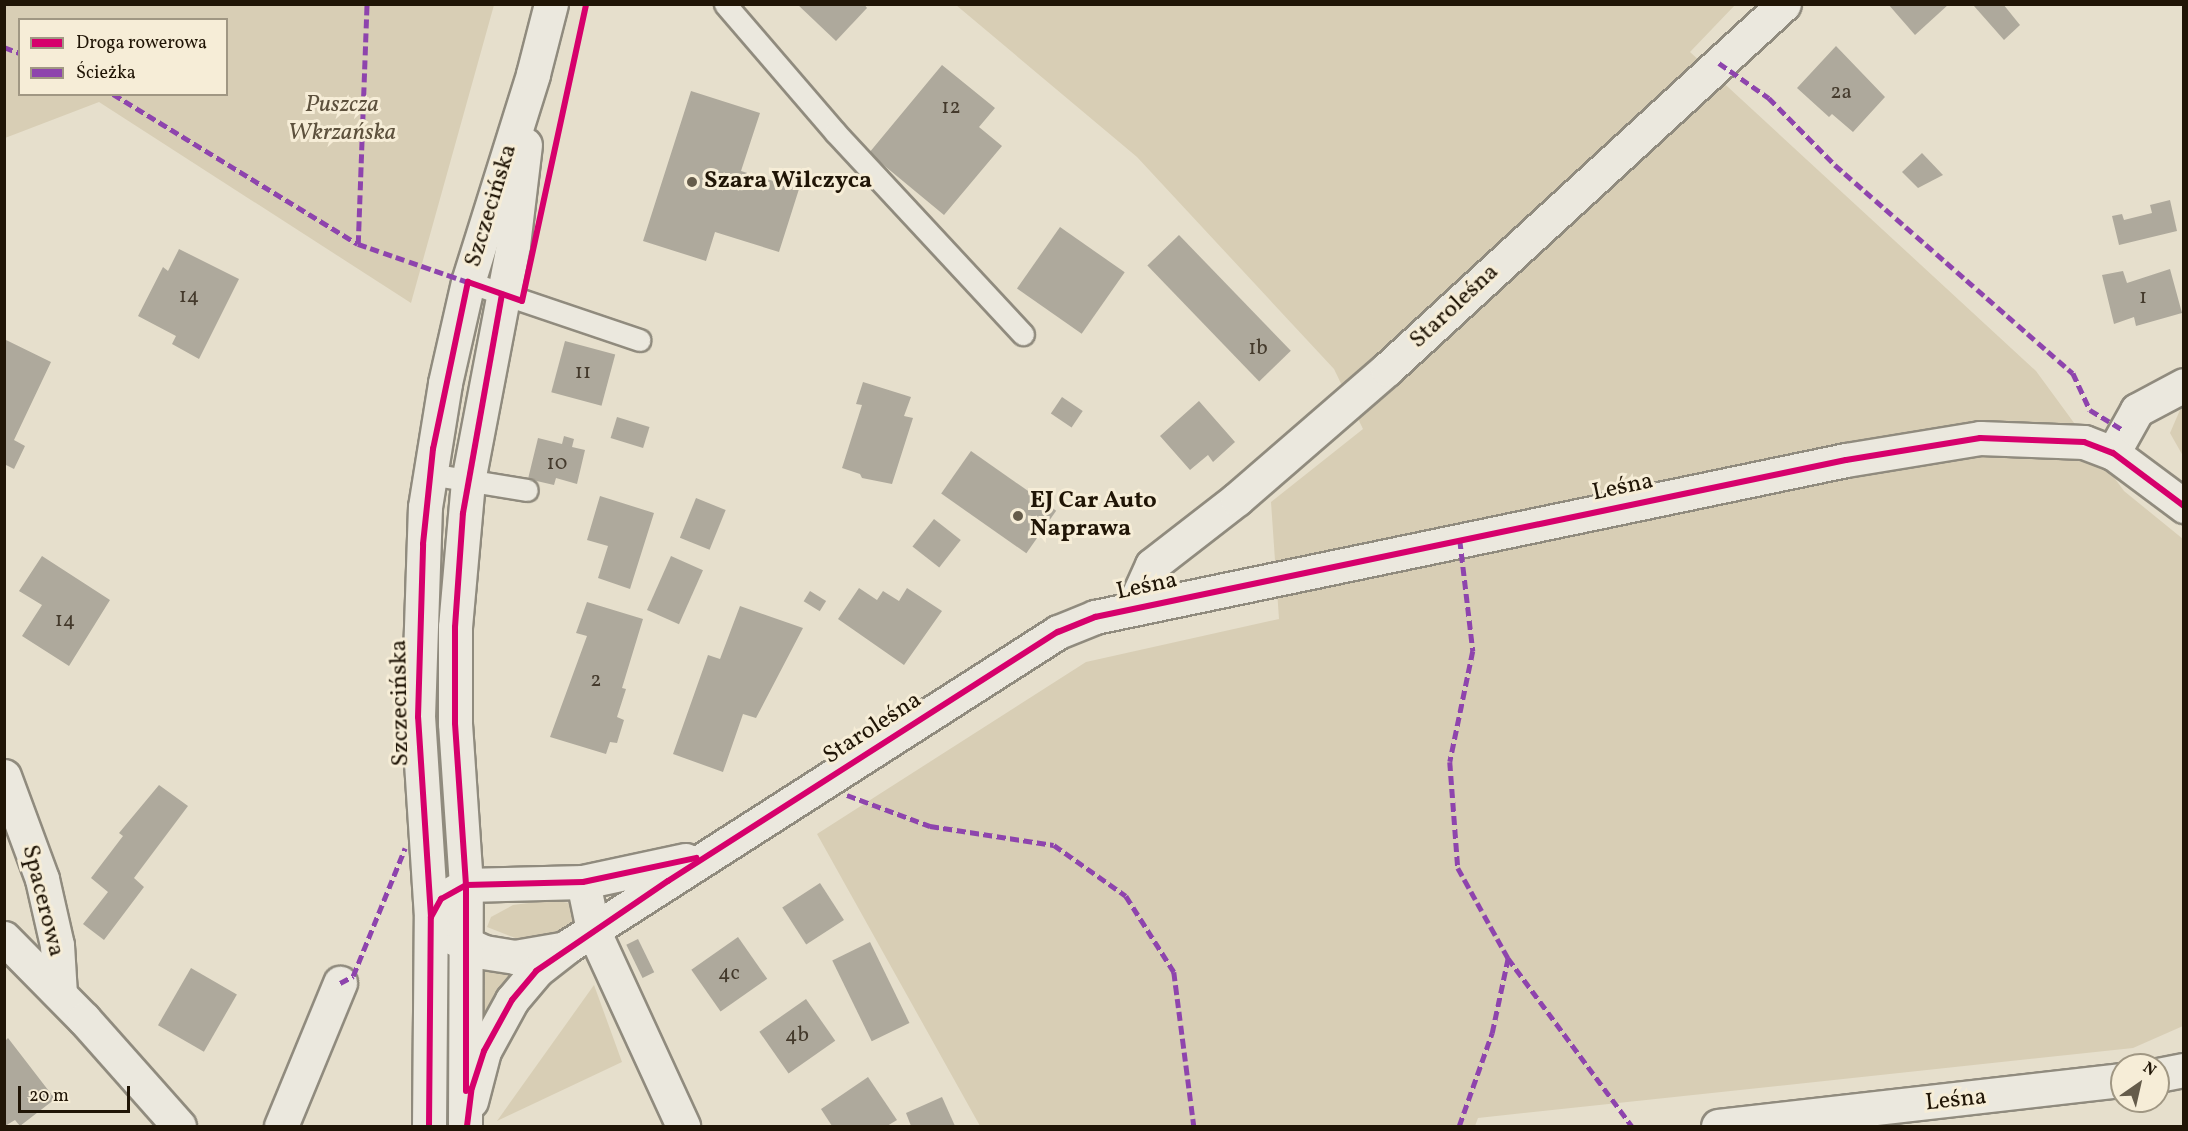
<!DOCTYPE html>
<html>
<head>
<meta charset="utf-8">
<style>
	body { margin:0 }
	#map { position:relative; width:2188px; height:1131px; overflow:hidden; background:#e6dfcc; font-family:Vollkorn,serif }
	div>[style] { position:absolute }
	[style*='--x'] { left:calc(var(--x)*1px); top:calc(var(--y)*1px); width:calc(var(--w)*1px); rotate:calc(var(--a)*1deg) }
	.green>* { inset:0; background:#d8ceb5 }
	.building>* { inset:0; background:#aea99c; transform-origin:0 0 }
	.roads { filter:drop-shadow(2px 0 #908b7e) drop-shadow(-2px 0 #908b7e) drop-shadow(0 2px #908b7e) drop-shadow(0 -2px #908b7e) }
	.service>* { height:21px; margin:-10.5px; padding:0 10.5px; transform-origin:10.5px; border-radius:10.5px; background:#ebe8de }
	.minor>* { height:33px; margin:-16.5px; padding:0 16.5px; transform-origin:16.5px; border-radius:16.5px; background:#ebe8de }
	.tertiary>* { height:33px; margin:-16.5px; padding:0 16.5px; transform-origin:16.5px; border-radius:16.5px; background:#ebe8de }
	.secondary>* { height:33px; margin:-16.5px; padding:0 16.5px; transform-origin:16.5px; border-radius:16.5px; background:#ebe8de }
	.quiet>* { height:4.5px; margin-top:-2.25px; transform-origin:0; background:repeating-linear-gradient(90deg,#8e44ad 0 9px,transparent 0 13.5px) }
	.cycleway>* { height:6px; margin:-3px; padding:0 3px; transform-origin:3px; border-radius:3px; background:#d6006c }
	.dots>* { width:16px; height:16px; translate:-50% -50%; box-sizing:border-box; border:3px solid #f6edd7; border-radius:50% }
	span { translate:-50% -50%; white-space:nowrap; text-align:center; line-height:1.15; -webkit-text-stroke:6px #f6edd7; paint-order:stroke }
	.number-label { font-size:21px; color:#443a2c }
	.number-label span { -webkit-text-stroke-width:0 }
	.park-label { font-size:24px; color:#5d513d; font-style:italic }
	.poi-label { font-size:24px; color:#201506; font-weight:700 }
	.left { translate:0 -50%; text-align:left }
	.street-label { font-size:24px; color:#201506 }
	.frame { position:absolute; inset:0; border:6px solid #201506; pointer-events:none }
	.legend { position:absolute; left:18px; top:18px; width:210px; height:78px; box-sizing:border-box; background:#f6edd7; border:2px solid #a09783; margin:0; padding:8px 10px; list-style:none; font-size:18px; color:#201506 }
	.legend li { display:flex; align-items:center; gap:12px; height:30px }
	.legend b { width:30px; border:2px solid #a09783 }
	.north { position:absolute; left:2110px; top:1053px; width:60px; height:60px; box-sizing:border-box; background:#f6edd7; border:2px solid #a09783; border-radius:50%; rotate:34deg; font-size:16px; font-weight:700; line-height:24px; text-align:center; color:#201506 }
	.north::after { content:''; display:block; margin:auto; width:21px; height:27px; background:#655c4b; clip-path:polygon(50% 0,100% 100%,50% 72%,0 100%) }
	.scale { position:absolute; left:18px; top:1086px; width:112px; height:27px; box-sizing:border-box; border:3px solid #201506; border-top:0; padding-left:8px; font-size:18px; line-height:21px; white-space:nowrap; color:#201506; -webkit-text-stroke:4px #f6edd7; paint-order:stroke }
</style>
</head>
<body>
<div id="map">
	<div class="green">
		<div style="clip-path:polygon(evenodd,5px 4px,494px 5px,411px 303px,99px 102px,5px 138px,5px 4px,20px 20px,226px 20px,226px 94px,20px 94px,20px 20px)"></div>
		<div style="clip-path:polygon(956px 5px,1735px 5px,1690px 52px,2036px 371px,2124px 491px,2183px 539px,2183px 1026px,2133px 1048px,1478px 1118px,1475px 1126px,980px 1126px,817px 834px,1086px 662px,1279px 619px,1271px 502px,1363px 429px,1334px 369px,1137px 157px)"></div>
		<div style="clip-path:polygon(2183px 403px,2183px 456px,2170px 433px)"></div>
		<div style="clip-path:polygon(552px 900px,575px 904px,582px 917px,567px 932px,534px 940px,518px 939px,487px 927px,491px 917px,513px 905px)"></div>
		<div style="clip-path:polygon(479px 963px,508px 969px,510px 974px,481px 1020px)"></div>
		<div style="clip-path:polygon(594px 985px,622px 1062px,497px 1121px)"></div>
	</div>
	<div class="building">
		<div style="clip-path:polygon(797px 4px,864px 4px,867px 8px,836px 41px)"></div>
		<div style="clip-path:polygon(1888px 4px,1949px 4px,1915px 35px)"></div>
		<div style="clip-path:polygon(2003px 4px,2020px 25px,2004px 40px,1974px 6px)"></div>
		<div style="clip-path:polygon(1836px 46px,1885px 97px,1853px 132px,1832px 114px,1829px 117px,1797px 88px)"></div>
		<div style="clip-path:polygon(942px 65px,995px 108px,979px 127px,1002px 146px,944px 215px,869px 153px)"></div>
		<div style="clip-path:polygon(691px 91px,760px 113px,741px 171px,799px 189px,779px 252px,715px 232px,706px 261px,643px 241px)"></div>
		<div style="clip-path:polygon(1922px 153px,1943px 175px,1918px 188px,1902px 172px)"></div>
		<div style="clip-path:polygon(2170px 200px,2177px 231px,2119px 245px,2112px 216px,2122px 214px,2124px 220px,2152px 213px,2150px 205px)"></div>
		<div style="left:1060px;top:227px;width:79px;height:75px;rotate:35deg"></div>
		<div style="left:1179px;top:235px;width:161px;height:44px;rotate:46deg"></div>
		<div style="clip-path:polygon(179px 249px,239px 279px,199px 359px,172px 344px,176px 336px,138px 316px,163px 267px,168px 271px)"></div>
		<div style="clip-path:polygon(2170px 269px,2182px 313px,2136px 326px,2134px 317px,2114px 324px,2102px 275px,2123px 271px,2127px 283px)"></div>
		<div style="clip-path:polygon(4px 339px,51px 362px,14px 440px,25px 446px,14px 469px,4px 464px)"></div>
		<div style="left:565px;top:341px;width:52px;height:53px;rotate:15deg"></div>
		<div style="clip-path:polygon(863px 382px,911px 397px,904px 416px,913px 418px,892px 484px,862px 478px,860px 474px,842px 468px,862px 405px,856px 404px)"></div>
		<div style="left:1062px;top:397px;width:25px;height:20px;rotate:34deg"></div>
		<div style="clip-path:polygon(1199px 401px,1235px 442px,1213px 462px,1208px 455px,1190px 470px,1160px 436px)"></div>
		<div style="left:617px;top:417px;width:34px;height:22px;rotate:17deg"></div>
		<div style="clip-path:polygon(564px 436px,574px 439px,572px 447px,585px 450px,577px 484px,556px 478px,554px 485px,528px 479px,538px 438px,562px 444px)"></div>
		<div style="left:971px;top:451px;width:104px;height:52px;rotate:35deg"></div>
		<div style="clip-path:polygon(600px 496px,654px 513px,630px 589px,598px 578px,608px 546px,587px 540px)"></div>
		<div style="left:696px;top:498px;width:32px;height:43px;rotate:22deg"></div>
		<div style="left:934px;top:519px;width:34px;height:35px;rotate:38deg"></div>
		<div style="clip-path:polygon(42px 556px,110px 600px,69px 666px,22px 636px,42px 605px,19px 591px)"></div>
		<div style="left:671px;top:556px;width:35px;height:59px;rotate:24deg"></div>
		<div style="clip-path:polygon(859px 588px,877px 600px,883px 591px,899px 601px,907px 588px,942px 611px,904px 665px,838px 619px)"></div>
		<div style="left:810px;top:591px;width:19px;height:12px;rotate:32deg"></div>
		<div style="clip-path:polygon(587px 602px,643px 619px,622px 688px,626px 689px,617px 717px,624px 720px,617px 743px,610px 742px,606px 754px,550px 737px,587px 636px,576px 633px)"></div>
		<div style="clip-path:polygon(740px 606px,803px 628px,756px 718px,743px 714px,723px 772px,673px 754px,708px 655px,720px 659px)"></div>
		<div style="clip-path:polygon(159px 785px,188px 806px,134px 878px,144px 887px,104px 940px,83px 924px,108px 892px,91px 878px,123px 836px,119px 833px)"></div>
		<div style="left:820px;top:883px;width:44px;height:45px;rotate:57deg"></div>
		<div style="left:738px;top:937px;width:51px;height:57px;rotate:55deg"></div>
		<div style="left:638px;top:939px;width:37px;height:13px;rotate:64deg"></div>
		<div style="left:870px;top:942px;width:90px;height:42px;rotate:64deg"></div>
		<div style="left:191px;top:968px;width:53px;height:66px;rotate:30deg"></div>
		<div style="left:806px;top:999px;width:51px;height:57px;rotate:55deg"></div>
		<div style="clip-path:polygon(8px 1038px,55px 1099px,20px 1126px,15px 1120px,5px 1126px,5px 1041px)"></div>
		<div style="clip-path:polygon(868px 1077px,897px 1120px,887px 1126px,832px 1126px,821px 1109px)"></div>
		<div style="clip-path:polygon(942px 1097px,955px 1126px,911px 1126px,906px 1113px)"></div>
	</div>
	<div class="roads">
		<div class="service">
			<div style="--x:725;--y:4;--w:169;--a:49.3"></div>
			<div style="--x:835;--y:132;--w:276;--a:47.1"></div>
			<div style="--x:468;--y:282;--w:181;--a:18.7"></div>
			<div style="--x:430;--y:474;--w:98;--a:9.4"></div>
		</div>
		<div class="minor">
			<div style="--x:2113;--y:453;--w:49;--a:-60.8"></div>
			<div style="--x:2137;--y:410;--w:53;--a:-28"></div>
			<div style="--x:1132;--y:609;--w:48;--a:-65.6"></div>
			<div style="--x:1152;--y:565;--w:108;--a:-37.8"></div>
			<div style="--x:1237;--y:499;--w:198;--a:-40.9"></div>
			<div style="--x:1387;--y:369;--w:539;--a:-42.6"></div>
			<div style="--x:4;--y:776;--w:110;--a:69.7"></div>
			<div style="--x:42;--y:879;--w:68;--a:77.2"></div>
			<div style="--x:57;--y:945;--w:49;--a:86.5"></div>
			<div style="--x:583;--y:882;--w:49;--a:78.2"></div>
			<div style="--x:593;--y:930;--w:216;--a:65.3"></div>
			<div style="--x:4;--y:938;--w:114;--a:45.4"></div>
			<div style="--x:84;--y:1019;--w:143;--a:48.4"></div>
			<div style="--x:2158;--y:1075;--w:26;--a:-11"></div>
			<div style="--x:281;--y:1126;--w:155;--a:-67.6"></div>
			<div style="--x:1718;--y:1126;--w:407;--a:-6.5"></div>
		</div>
		<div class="tertiary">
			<div style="--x:561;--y:949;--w:47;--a:170.1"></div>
			<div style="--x:515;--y:957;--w:31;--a:-171"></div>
			<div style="--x:484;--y:952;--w:43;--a:-155.2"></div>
			<div style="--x:445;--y:934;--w:22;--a:-129"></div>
			<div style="--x:431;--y:917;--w:21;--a:-61"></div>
			<div style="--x:441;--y:899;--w:29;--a:-29"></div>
			<div style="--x:466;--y:885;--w:117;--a:-1.5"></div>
			<div style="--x:583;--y:882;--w:105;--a:-12.1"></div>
			<div style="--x:471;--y:1101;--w:52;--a:-75.4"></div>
			<div style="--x:484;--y:1051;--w:58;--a:-61.2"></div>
			<div style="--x:512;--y:1000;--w:38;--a:-50"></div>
			<div style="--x:536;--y:971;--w:41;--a:-38"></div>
			<div style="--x:568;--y:946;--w:582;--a:-32.65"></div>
			<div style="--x:1058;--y:632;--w:40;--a:-22"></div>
			<div style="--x:1095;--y:617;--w:767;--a:-11.81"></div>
			<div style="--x:1846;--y:460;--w:136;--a:-9.3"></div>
			<div style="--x:1980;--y:438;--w:104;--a:2.2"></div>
			<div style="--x:2084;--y:442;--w:31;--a:21"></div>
			<div style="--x:2113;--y:453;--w:89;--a:36.7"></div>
		</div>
		<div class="secondary">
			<div style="--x:429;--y:1126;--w:209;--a:-89.5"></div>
			<div style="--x:431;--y:917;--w:200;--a:-93.7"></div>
			<div style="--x:418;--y:717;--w:210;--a:-88.1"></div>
			<div style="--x:425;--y:507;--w:126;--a:-80.8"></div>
			<div style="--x:445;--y:383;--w:104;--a:-77.2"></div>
			<div style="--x:468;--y:282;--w:218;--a:-72.6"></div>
			<div style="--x:533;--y:74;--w:72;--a:-75.6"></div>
			<div style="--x:465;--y:1126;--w:241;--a:-89.8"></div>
			<div style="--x:466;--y:885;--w:162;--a:-93.9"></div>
			<div style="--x:455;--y:723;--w:96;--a:-90"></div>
			<div style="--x:455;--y:627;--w:147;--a:-84.9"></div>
			<div style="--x:468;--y:481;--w:240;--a:-79.2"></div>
			<div style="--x:513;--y:245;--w:101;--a:-83.2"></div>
		</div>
	</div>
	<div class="quiet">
		<div style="--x:4;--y:47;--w:17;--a:21"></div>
		<div style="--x:1719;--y:63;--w:61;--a:35"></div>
		<div style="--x:1769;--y:98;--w:94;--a:45.4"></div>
		<div style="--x:1835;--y:165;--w:316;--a:41.2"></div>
		<div style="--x:2073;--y:373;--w:41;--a:65.3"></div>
		<div style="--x:2090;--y:410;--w:39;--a:31"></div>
		<div style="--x:113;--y:94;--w:287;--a:31.5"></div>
		<div style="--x:358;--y:244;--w:116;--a:19.1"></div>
		<div style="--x:358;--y:244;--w:240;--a:-87.9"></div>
		<div style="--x:1460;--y:540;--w:112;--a:83.3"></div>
		<div style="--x:1473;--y:651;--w:113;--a:101.7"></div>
		<div style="--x:1450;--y:762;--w:106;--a:85.7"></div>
		<div style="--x:1458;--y:868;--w:103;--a:60.9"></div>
		<div style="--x:1508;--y:958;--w:209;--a:53.6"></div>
		<div style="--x:847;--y:795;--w:89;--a:20.5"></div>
		<div style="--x:930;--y:826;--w:125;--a:8.7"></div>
		<div style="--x:1054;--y:845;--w:88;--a:35.3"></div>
		<div style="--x:1126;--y:896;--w:90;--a:57.7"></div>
		<div style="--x:1174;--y:972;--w:155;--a:82.6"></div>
		<div style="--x:340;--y:983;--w:15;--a:-28"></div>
		<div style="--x:353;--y:976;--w:138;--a:-67.9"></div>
		<div style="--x:1459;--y:1126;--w:99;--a:-70.5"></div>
		<div style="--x:1492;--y:1033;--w:77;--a:-78"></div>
	</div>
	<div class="cycleway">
		<div style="--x:431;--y:917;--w:21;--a:-61"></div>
		<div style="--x:441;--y:899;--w:29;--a:-29"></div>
		<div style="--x:466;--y:885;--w:117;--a:-1.5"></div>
		<div style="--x:583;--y:882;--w:116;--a:-12"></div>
		<div style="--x:466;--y:1091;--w:206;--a:-90"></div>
		<div style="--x:466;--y:885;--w:162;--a:-93.9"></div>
		<div style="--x:455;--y:723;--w:96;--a:-90"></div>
		<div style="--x:455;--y:627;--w:114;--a:-86"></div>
		<div style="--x:463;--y:513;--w:222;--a:-79.9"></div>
		<div style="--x:429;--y:1126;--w:209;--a:-89.5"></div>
		<div style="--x:431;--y:917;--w:200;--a:-93.7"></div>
		<div style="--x:418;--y:717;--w:173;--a:-88.3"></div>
		<div style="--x:423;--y:544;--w:96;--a:-84"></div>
		<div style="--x:433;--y:449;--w:171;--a:-78.2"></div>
		<div style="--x:468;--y:282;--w:57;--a:19.4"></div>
		<div style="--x:522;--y:301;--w:304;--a:-77.8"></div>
		<div style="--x:467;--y:1126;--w:38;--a:-83"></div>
		<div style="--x:472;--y:1088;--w:39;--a:-72"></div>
		<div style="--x:484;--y:1051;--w:58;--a:-61.2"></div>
		<div style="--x:512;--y:1000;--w:38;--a:-50"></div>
		<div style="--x:536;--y:971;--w:160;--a:-34.3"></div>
		<div style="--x:668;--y:881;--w:463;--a:-32.6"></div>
		<div style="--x:1058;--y:632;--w:40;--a:-22"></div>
		<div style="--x:1095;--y:617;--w:767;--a:-11.81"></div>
		<div style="--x:1846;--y:460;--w:136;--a:-9.3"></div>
		<div style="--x:1980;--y:438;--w:104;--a:2.2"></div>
		<div style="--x:2084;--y:442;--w:31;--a:21"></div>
		<div style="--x:2113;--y:453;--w:89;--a:36.7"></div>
	</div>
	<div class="dots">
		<div style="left:692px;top:182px;background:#655c4b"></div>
		<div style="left:1018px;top:516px;background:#655c4b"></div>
	</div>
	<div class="number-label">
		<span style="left:1841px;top:93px">2a</span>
		<span style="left:951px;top:108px">12</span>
		<span style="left:189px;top:297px">14</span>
		<span style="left:2143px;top:298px">1</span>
		<span style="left:1258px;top:349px">1b</span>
		<span style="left:583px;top:373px">11</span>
		<span style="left:557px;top:464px">10</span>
		<span style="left:65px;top:621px">14</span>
		<span style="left:596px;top:681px">2</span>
		<span style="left:729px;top:974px">4c</span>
		<span style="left:797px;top:1036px">4b</span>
	</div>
	<div class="park-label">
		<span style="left:342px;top:120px">Puszcza<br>Wkrzańska</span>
	</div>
	<div class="poi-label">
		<span class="left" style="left:704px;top:182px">Szara Wilczyca</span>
		<span class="left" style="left:1030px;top:516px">EJ Car Auto<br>Naprawa</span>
	</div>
	<div class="street-label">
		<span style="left:492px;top:206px;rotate:-73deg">Szczecińska</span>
		<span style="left:1455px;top:307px;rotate:-43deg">Staroleśna</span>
		<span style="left:1623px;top:488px;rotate:-12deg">Leśna</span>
		<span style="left:1147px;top:587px;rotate:-12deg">Leśna</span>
		<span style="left:401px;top:703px;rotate:-91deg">Szczecińska</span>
		<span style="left:873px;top:729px;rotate:-33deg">Staroleśna</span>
		<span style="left:42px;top:901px;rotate:76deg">Spacerowa</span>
		<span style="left:1956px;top:1101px;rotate:-6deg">Leśna</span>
	</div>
	<div class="frame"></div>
	<ul class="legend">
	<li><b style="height:8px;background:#d6006c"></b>Droga rowerowa</li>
	<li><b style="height:8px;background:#8e44ad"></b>Ścieżka</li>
	</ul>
	<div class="north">N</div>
	<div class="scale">20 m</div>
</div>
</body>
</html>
